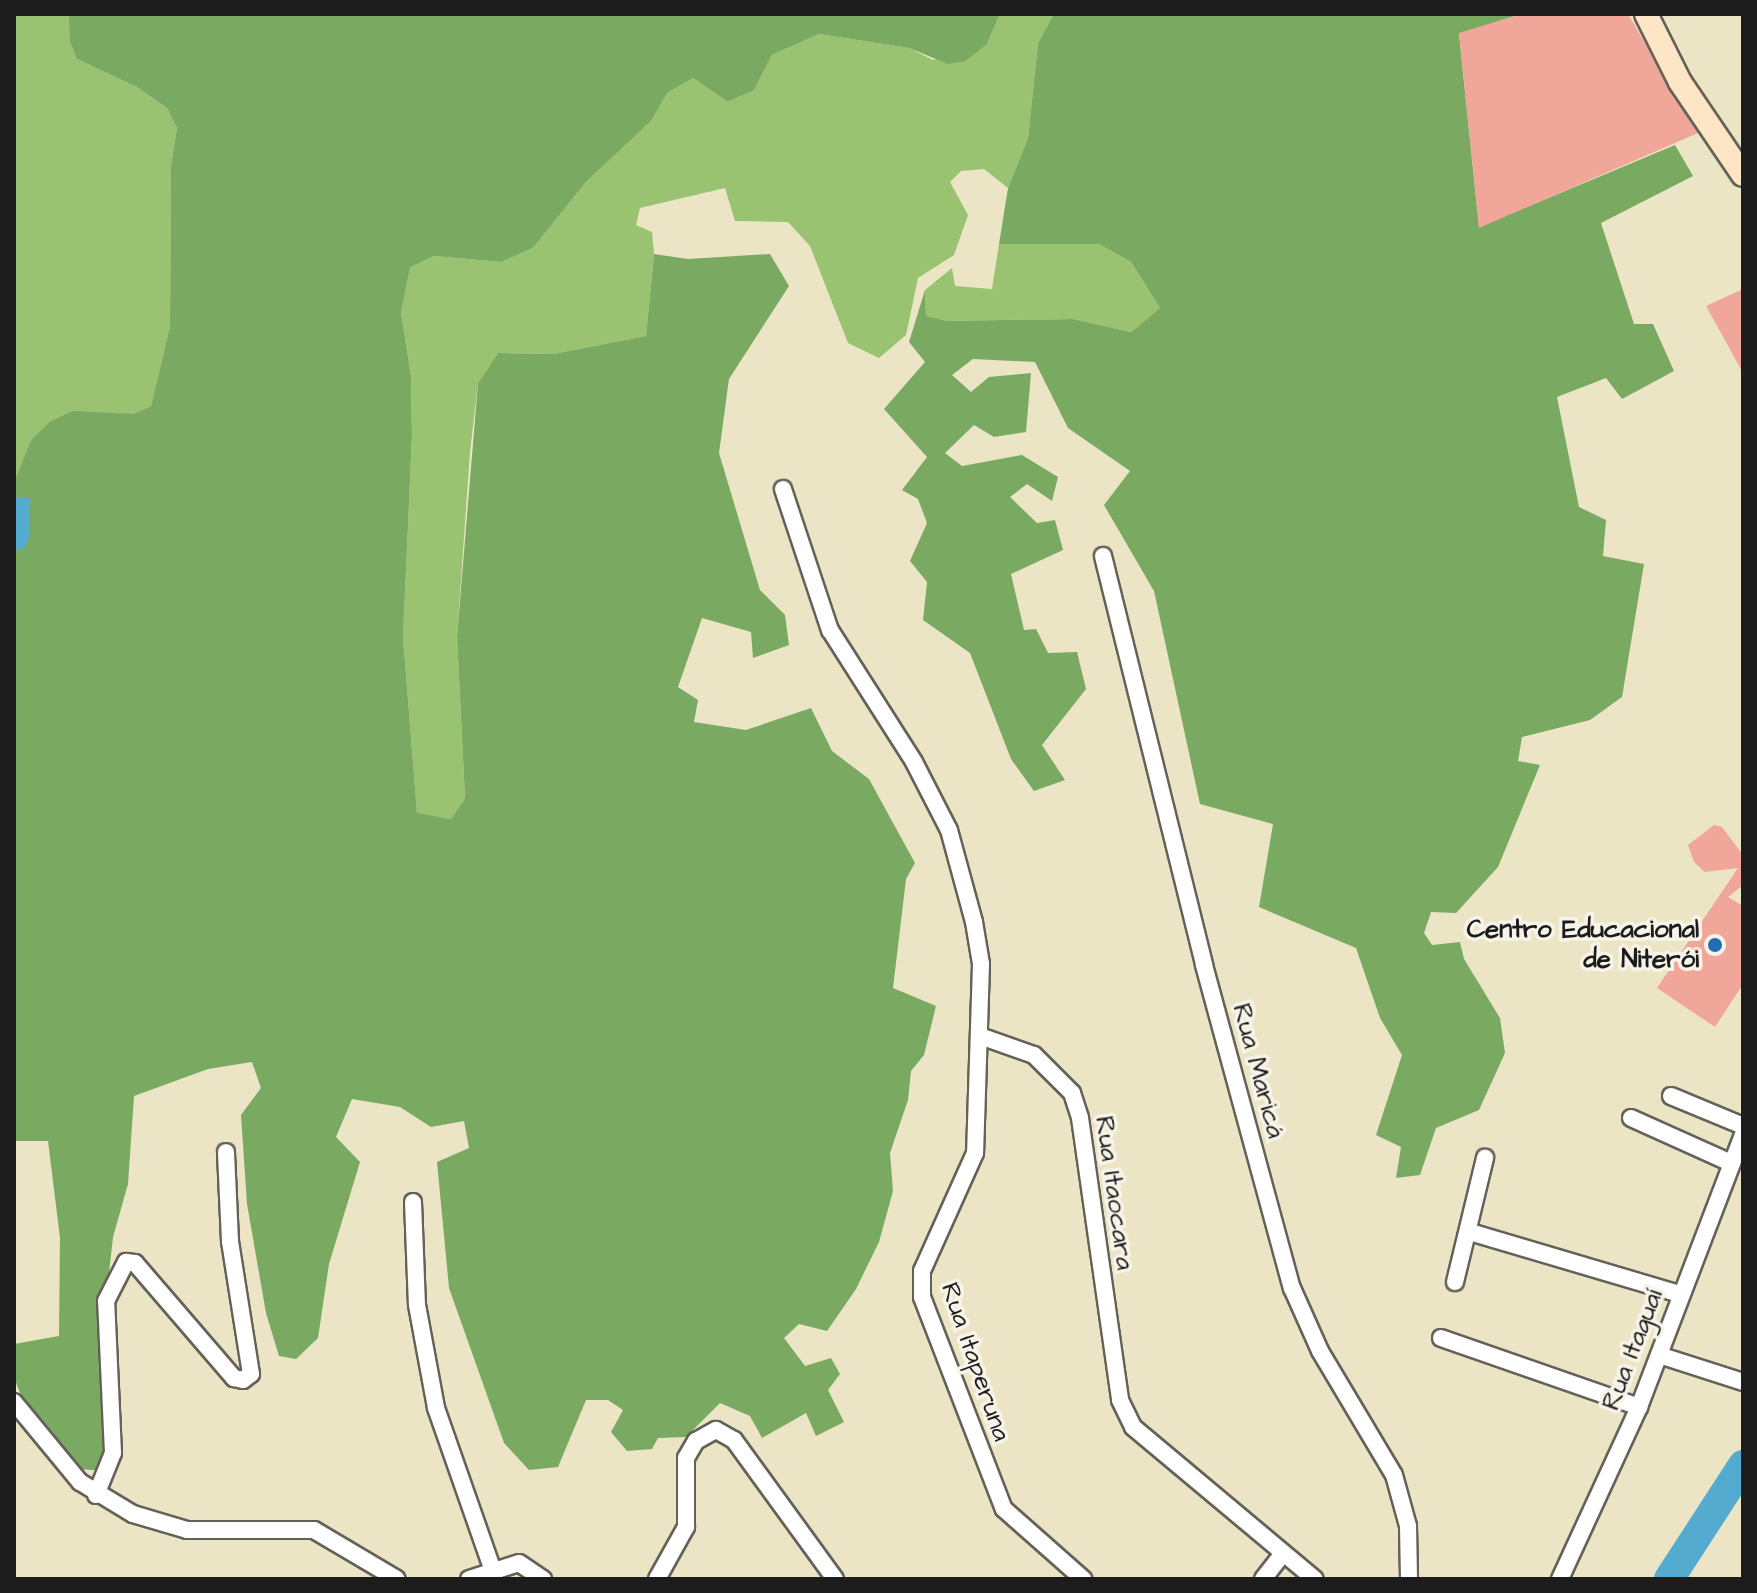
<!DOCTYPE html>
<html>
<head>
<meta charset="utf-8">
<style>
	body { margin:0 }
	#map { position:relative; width:1757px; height:1593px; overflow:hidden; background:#ebe5c6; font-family:"Architects Daughter",sans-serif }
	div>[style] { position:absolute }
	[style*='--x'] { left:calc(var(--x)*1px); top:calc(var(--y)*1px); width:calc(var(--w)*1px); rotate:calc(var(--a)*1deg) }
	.green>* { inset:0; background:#99c370 }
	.forest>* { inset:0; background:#7aa962 }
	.water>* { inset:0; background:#53abd0 }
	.river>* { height:30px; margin:-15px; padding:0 15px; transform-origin:15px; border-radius:15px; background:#53abd0 }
	.building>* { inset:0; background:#f0a698 }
	.roads { filter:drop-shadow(2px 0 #646258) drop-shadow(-2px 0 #646258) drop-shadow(0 2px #646258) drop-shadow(0 -2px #646258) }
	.minor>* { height:16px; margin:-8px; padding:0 8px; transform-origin:8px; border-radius:8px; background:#fff }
	.secondary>* { height:22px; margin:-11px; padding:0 11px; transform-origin:11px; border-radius:11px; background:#fde5c5 }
	.dots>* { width:22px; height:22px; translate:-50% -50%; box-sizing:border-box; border:4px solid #f7f3e8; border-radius:50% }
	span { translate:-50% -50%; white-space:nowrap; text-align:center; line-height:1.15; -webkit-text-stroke:7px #f7f3e8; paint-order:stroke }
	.poi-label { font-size:26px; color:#1c1c1c; font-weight:700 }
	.right { translate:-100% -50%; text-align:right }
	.street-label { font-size:26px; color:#1c1c1c }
	.frame { position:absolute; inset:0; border:16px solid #1c1c1c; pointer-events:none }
</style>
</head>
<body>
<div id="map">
	<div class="green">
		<div style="clip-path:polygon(14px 14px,69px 14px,77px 59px,137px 87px,167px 108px,177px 128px,171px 165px,170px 326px,151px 406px,133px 414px,104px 414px,31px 440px,15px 483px)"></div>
		<div style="clip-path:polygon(1000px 14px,1054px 14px,1038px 43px,1028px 138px,1008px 188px,984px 169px,961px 171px,950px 182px,968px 215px,954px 255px,918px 278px,906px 335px,879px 358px,848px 343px,810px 246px,788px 222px,735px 221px,725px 188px,640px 208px,636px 225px,652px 232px,654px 254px,646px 336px,553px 354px,498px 353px,478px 383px,470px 452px,457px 637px,465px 798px,451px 819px,417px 814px,403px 637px,412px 436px,411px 376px,401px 312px,409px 267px,434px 256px,501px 262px,533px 248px,586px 182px,652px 120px,667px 93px,693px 78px,728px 102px,754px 90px,772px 55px,819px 34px,909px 48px,933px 60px,987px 44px)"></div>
		<div style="clip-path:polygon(999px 244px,1099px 244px,1131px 262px,1160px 308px,1131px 332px,1073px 319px,947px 321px,926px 317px,925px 290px,952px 268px,955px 286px,992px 289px)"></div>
	</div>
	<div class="forest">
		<div style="clip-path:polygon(69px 14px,1000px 14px,987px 44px,965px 61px,948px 64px,909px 48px,819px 34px,772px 55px,754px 90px,728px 102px,693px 78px,667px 93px,652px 120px,586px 182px,533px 248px,501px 262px,434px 256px,410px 267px,401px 312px,411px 376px,412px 436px,403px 637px,417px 813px,451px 819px,465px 798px,457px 637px,478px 383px,498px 353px,553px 354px,646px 336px,654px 254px,688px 259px,770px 254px,789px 286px,729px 379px,719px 453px,760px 590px,785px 615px,789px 645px,753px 658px,751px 632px,702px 618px,678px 687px,698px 700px,694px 722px,746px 730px,811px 708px,832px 751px,869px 779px,915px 863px,906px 879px,893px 988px,936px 1006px,924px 1055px,911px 1071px,908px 1100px,890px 1153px,893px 1191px,879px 1242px,856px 1289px,827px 1331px,799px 1324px,784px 1338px,805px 1366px,831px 1358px,840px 1374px,828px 1390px,844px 1422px,816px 1436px,806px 1413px,762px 1438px,750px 1416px,720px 1403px,686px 1437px,658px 1438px,652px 1449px,627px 1451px,611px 1432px,623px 1410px,608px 1400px,586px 1400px,558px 1467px,529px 1470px,504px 1443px,449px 1288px,437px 1162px,469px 1148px,464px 1121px,431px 1127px,400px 1107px,352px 1099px,336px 1137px,360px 1162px,329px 1264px,318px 1338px,296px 1359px,279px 1356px,266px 1313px,247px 1204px,241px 1115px,261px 1088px,252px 1062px,208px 1069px,134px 1096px,128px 1184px,113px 1237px,101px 1346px,108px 1471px,77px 1469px,25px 1405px,14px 1378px,14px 1344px,59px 1336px,60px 1238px,48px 1141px,14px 1141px,14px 483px,31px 440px,51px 421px,73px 411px,133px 414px,151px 406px,170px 326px,171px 165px,177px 128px,167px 108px,137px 87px,77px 59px,70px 41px)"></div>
		<div style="clip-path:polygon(1054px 14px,1521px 14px,1459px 34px,1479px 227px,1675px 145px,1693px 176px,1601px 223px,1634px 324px,1653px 324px,1674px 371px,1622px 399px,1606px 378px,1557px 397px,1579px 507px,1606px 520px,1603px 556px,1644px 564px,1622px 697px,1590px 720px,1522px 737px,1518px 761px,1540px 765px,1498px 867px,1456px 913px,1431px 912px,1424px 933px,1432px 945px,1460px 942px,1464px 959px,1500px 1018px,1505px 1053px,1479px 1110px,1436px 1128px,1420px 1175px,1396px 1178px,1401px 1147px,1376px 1135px,1402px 1055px,1380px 1018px,1356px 948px,1259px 907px,1273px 824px,1200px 804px,1154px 591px,1104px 505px,1130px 471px,1068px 428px,1035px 362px,973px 359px,952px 375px,971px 392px,989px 377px,1031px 373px,1026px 432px,994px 437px,974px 425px,945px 453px,962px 466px,1022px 455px,1058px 477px,1052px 501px,1027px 484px,1010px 497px,1037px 523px,1055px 520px,1063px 550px,1011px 574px,1024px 630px,1036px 629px,1048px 653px,1077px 652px,1086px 689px,1042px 745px,1065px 780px,1034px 791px,1011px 759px,970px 653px,923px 620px,927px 582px,910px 561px,927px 523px,918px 499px,902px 490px,927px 457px,884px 409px,925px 362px,909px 342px,925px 290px,926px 316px,947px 321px,1073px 319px,1131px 332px,1160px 308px,1131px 262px,1099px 244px,999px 244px,1008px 188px,1028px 138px,1038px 43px)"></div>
	</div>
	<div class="water">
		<div style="clip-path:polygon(14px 498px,29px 498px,29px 537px,25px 548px,14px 550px)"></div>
	</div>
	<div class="river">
		<div style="--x:1669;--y:1579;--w:136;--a:-57"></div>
	</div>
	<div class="building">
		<div style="clip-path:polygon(1521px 14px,1628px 14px,1698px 133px,1479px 228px,1459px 33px)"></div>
		<div style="clip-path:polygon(1743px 289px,1743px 373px,1706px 306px)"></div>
		<div style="clip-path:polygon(1714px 825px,1722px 827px,1743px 855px,1743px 885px,1728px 897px,1743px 906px,1743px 984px,1715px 1027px,1657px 988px,1738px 868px,1705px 872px,1694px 862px,1688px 845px)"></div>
	</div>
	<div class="roads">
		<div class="minor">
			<div style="--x:783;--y:489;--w:149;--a:71.6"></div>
			<div style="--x:830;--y:630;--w:156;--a:57.5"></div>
			<div style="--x:914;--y:762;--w:76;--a:62.8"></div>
			<div style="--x:949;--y:830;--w:95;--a:74.8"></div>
			<div style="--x:974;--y:922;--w:43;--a:80.5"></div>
			<div style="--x:981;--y:964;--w:189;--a:91.8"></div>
			<div style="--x:975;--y:1153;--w:129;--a:114.2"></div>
			<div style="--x:922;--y:1271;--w:26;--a:90"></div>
			<div style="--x:922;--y:1297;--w:227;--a:68.9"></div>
			<div style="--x:1004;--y:1509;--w:106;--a:41.5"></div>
			<div style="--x:1103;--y:556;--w:421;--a:76.1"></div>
			<div style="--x:1204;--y:965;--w:335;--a:74.8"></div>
			<div style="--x:1292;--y:1288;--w:69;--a:66"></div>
			<div style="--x:1320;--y:1351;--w:144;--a:59.2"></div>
			<div style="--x:1394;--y:1475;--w:53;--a:74.6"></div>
			<div style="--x:1408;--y:1526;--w:53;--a:88.9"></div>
			<div style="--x:980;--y:1036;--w:57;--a:19.4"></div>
			<div style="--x:1034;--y:1055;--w:54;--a:45"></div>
			<div style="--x:1072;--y:1093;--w:26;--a:72"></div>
			<div style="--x:1080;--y:1118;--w:285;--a:81.9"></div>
			<div style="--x:1120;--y:1400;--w:30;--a:64"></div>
			<div style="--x:1133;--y:1427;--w:237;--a:39.9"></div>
			<div style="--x:1671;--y:1096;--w:78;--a:22.6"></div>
			<div style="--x:1631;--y:1118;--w:110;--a:24.2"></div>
			<div style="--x:413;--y:1202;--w:103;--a:87.8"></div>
			<div style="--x:417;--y:1305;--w:105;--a:79.5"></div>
			<div style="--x:436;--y:1408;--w:173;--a:70.7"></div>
			<div style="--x:1470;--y:1232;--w:218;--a:16.5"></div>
			<div style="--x:1455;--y:1282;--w:128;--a:-76.4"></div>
			<div style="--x:1441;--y:1338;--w:210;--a:19.2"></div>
			<div style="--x:1659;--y:1355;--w:88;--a:17.8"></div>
			<div style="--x:14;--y:1402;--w:104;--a:50.5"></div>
			<div style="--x:80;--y:1482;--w:62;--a:31.1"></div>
			<div style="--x:133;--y:1514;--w:56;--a:16.5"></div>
			<div style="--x:187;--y:1530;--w:127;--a:0"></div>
			<div style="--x:314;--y:1530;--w:96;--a:30.6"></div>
			<div style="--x:96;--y:1495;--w:45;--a:-68"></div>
			<div style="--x:113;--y:1453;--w:152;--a:-92.6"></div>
			<div style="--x:106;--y:1301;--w:44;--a:-62.9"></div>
			<div style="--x:126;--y:1262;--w:9;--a:6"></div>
			<div style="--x:135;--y:1263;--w:152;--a:49.3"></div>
			<div style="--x:234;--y:1378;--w:9;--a:13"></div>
			<div style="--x:243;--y:1380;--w:10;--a:-37"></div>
			<div style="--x:251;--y:1374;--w:135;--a:-99"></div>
			<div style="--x:230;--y:1241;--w:89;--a:-92.6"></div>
			<div style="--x:469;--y:1579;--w:52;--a:-17.7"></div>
			<div style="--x:519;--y:1563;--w:29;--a:34"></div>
			<div style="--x:657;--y:1579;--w:60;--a:-60.9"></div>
			<div style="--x:686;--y:1527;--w:69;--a:-90"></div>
			<div style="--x:686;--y:1458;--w:20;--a:-60"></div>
			<div style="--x:696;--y:1441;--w:23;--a:-29"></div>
			<div style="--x:716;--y:1430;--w:21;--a:29"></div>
			<div style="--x:734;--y:1440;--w:172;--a:54"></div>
			<div style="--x:1263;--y:1579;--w:33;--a:-52"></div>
			<div style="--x:1560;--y:1579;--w:189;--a:-65.3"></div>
			<div style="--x:1639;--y:1407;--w:291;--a:-69.1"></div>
		</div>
		<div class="secondary">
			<div style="--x:1646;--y:14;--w:76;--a:63.4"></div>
			<div style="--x:1680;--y:82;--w:112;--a:55.9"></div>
		</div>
	</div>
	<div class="dots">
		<div style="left:1715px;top:945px;background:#1f6fb2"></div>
	</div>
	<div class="poi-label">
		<span class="right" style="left:1699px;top:945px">Centro Educacional<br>de Niterói</span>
	</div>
	<div class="street-label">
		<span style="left:1258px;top:1071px;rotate:75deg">Rua Maricá</span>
		<span style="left:1114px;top:1193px;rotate:82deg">Rua Itaocara</span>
		<span style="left:1633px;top:1350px;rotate:-69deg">Rua Itaguaí</span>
		<span style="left:975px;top:1362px;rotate:71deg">Rua Itaperuna</span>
	</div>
	<div class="frame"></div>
</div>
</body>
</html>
